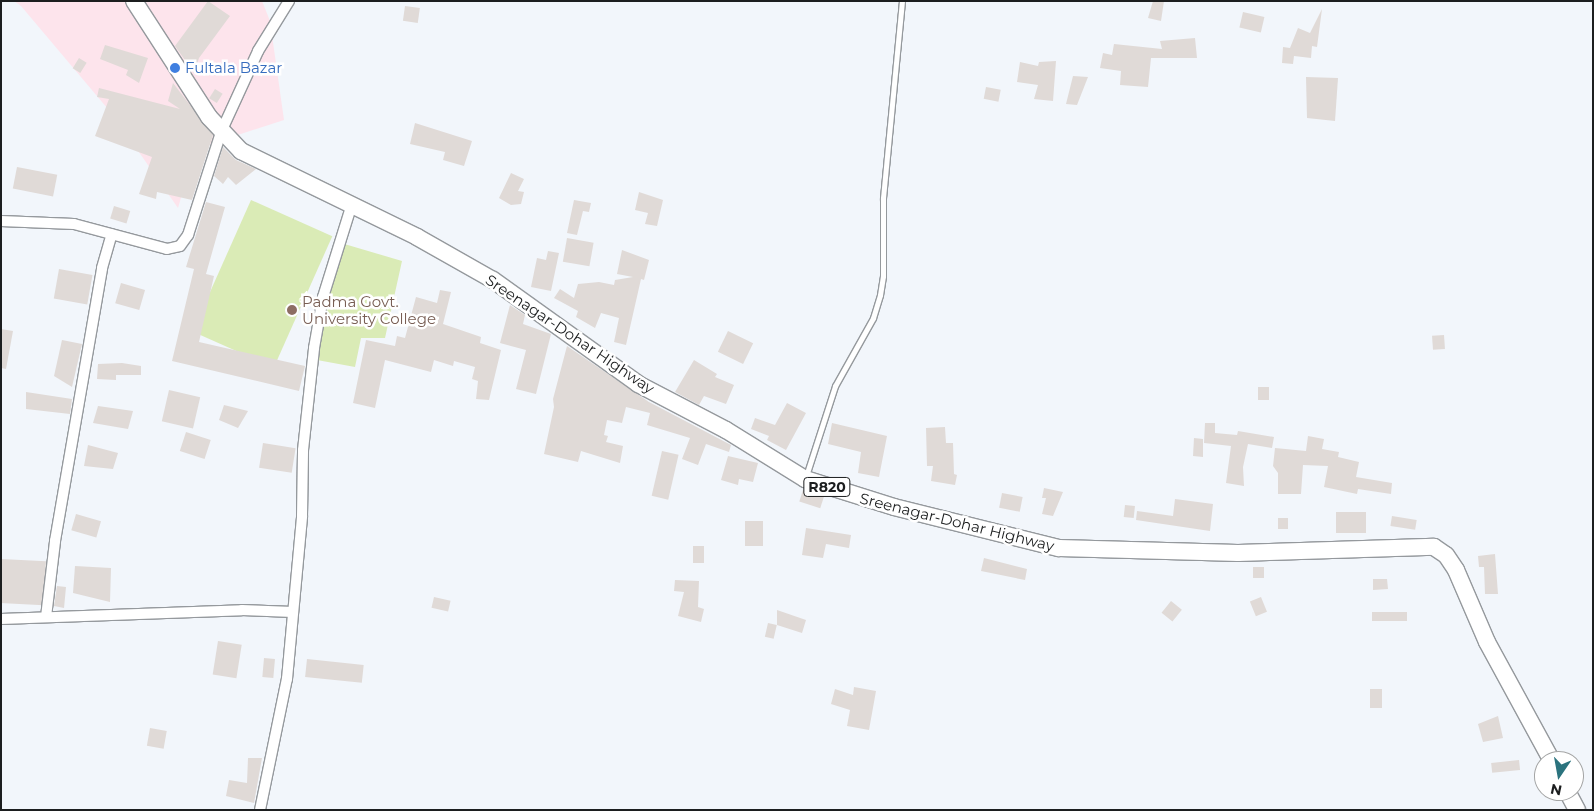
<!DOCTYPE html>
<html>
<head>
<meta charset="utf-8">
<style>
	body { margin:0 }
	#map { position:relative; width:1594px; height:811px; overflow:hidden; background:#f2f6fb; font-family:Montserrat,sans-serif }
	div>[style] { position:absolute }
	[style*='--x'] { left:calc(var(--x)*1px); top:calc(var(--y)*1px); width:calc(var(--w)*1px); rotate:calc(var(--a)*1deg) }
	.commercial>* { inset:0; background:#fde4ec }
	.green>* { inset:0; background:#daebb6; transform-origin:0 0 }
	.building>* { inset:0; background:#e0dad7; transform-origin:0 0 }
	.roads { filter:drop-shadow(1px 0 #95999d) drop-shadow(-1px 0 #95999d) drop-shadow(0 1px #95999d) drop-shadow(0 -1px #95999d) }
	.service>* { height:5px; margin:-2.5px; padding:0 2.5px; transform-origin:2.5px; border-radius:2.5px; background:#fff }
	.minor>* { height:10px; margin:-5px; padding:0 5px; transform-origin:5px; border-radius:5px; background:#fff }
	.primary>* { height:16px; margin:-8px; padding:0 8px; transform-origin:8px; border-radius:8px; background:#fff }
	.dots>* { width:14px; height:14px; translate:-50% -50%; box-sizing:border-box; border:2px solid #fff; border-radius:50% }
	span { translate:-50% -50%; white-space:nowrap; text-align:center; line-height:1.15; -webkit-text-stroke:5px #fff; paint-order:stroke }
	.shield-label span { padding:1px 4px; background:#fff; border:1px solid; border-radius:4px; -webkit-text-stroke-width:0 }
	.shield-label { font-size:14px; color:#1c1e1f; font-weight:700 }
	.shop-label { font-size:15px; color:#366cbe }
	.left { translate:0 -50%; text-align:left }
	.education-label { font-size:15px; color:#785e54 }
	.street-label { font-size:15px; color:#1c1e1f }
	.frame { position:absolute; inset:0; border:2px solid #1c1e1f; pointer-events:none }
	.north { position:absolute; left:1534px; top:751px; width:50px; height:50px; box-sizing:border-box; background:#fff; border:1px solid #a4a5a5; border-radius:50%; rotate:192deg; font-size:14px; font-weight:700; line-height:20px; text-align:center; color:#1c1e1f }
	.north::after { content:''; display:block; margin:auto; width:18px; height:22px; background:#2b737e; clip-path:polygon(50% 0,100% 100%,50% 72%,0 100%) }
</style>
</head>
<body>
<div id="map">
	<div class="commercial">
		<div style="clip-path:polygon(14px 1px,262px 1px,270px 21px,284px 120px,195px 149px,178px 208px,113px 115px,21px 6px)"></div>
	</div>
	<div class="green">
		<div style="left:251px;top:200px;width:89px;height:144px;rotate:24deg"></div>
		<div style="clip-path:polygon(341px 243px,402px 261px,385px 338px,361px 338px,355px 367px,317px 360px)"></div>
	</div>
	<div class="building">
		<div style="clip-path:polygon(208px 1px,230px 16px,199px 58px,194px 73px,175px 46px)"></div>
		<div style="clip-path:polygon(1153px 1px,1164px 1px,1161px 21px,1148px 18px)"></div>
		<div style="left:405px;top:6px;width:15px;height:15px;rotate:8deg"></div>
		<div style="clip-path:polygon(1322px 9px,1317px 47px,1312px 46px,1311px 58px,1294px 56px,1293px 64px,1282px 63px,1283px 47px,1290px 48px,1298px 28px,1310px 33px)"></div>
		<div style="left:1243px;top:12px;width:22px;height:16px;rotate:13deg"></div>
		<div style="clip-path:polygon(1195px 38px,1197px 58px,1151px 58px,1148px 87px,1120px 85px,1121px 71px,1100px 68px,1103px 53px,1112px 55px,1114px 44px,1162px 49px,1160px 41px)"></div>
		<div style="clip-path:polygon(105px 45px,148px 58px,139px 83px,126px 75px,128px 70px,100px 59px)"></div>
		<div style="left:79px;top:58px;width:9px;height:12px;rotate:32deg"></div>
		<div style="clip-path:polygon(1056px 61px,1053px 101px,1034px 99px,1038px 85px,1017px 82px,1020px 62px,1038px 66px,1039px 62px)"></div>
		<div style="clip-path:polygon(1073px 76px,1088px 77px,1077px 105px,1066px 104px)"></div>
		<div style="clip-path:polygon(1306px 77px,1338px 78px,1335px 121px,1307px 118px)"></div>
		<div style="clip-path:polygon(173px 83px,213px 135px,192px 200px,157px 192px,156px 199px,139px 194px,152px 157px,95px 136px,109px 99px,97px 97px,99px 88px,180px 109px,168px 101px)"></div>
		<div style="left:986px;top:87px;width:15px;height:12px;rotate:11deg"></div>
		<div style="left:215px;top:89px;width:9px;height:11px;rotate:32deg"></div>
		<div style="clip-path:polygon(415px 123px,472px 141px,464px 166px,443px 160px,445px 152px,410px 144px)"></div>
		<div style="clip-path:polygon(223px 147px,236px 160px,256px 169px,236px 185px,228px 177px,223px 184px,214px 176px)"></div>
		<div style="left:17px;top:167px;width:41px;height:22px;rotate:11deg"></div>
		<div style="clip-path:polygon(511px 173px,524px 179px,518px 191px,524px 192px,521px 204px,511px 205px,499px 198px)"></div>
		<div style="clip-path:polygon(639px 192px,663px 200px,657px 226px,645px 224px,648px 213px,635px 210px)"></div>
		<div style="clip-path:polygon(574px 200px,591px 203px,589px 212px,583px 211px,577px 235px,567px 233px)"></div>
		<div style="clip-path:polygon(206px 202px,225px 207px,206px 274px,214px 276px,199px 342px,305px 366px,299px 391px,172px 361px,194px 269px,186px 267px)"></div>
		<div style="left:114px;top:206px;width:17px;height:13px;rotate:17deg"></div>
		<div style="left:567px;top:238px;width:27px;height:24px;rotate:10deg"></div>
		<div style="clip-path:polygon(622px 250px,649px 260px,644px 280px,641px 279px,626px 345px,614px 342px,619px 318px,601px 313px,595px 328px,576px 317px,578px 311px,554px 298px,560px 289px,574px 298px,578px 284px,599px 282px,614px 285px,615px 280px,633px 277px,617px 274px)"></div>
		<div style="clip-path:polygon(548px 251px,559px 253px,551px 291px,531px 287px,537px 258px,546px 260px)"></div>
		<div style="left:59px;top:269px;width:34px;height:30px;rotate:10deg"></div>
		<div style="left:121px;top:283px;width:25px;height:21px;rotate:16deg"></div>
		<div style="clip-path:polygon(440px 290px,451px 292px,443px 324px,481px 337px,480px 343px,501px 350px,489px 400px,476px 399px,478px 381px,472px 379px,475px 367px,454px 361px,453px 366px,434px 360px,431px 372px,385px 360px,375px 408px,353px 403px,366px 340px,395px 346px,397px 336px,405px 338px,416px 297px,437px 303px)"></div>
		<div style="clip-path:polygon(510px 305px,525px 315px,523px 324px,551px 334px,536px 394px,516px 389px,526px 350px,500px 343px)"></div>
		<div style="clip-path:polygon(1px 329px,13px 331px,6px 369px,1px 368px)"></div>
		<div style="left:728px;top:331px;width:28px;height:23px;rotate:26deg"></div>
		<div style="left:1444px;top:335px;width:14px;height:12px;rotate:86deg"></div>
		<div style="clip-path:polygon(62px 340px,82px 344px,72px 387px,54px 376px)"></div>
		<div style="clip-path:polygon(567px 346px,649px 402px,731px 445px,729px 452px,706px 444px,698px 465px,682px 459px,690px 438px,647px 425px,650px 413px,626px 407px,622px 423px,607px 420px,604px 435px,608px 436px,606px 442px,623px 446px,620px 463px,581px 451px,578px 462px,544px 454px,554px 407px,553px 399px)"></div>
		<div style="clip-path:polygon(694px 360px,717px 374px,715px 377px,734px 385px,726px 404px,704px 396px,699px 405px,675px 392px)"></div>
		<div style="clip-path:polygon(122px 363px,141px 366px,141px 375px,116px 375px,116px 380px,97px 379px,98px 364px)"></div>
		<div style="left:1258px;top:387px;width:11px;height:13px"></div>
		<div style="left:169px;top:390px;width:32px;height:32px;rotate:13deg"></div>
		<div style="clip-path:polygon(26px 392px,72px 399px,70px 414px,26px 409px)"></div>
		<div style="clip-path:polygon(787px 403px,806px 413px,786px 450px,767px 440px,769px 436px,751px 429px,755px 418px,775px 425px)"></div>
		<div style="clip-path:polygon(224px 405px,248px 411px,238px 428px,219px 420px)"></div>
		<div style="clip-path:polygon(98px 406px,133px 411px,128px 429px,93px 423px)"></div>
		<div style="clip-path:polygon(832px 423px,887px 436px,879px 477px,858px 473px,861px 452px,828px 444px)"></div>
		<div style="clip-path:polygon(1205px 423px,1215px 423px,1215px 433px,1237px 435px,1238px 431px,1274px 437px,1272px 448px,1248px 444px,1243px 467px,1244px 486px,1226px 483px,1231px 446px,1204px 443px)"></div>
		<div style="clip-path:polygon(945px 427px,946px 443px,953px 443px,954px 474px,957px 475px,955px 485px,931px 481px,933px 466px,927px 466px,926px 428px)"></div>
		<div style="left:186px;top:432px;width:26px;height:20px;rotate:18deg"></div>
		<div style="clip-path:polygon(1308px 436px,1324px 439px,1322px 449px,1339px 452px,1338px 457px,1359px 462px,1356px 477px,1392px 483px,1391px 494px,1358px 489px,1357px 494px,1324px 487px,1328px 466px,1303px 465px,1301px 494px,1278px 494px,1278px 473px,1273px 466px,1275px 448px,1306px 451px)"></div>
		<div style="clip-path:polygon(1194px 438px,1203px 439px,1203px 457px,1193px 456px)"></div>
		<div style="left:263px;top:443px;width:33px;height:25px;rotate:9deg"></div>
		<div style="clip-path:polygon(88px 445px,118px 453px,113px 469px,84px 466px)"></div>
		<div style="left:662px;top:451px;width:17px;height:46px;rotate:13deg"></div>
		<div style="clip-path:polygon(728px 456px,758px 463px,753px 482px,739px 479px,738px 485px,721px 480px)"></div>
		<div style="clip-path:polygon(1044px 488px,1063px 492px,1053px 516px,1042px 514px,1046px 498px,1042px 498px)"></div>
		<div style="left:803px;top:490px;width:22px;height:12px;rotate:18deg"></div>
		<div style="left:1002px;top:493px;width:21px;height:15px;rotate:11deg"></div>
		<div style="clip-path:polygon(1175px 499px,1213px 504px,1210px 531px,1136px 520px,1137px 511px,1173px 516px)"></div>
		<div style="left:1125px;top:505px;width:10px;height:12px;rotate:6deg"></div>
		<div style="left:1366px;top:512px;width:21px;height:30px;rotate:90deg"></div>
		<div style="left:76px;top:514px;width:26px;height:17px;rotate:16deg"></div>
		<div style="left:1392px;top:516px;width:25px;height:10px;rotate:9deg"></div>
		<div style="left:1288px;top:518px;width:11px;height:10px;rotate:90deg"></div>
		<div style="left:745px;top:521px;width:18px;height:25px"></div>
		<div style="clip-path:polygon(806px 528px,851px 535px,849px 548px,826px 544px,823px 558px,802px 555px)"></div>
		<div style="left:693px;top:546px;width:11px;height:17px"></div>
		<div style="clip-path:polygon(1495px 554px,1498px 594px,1485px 594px,1484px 567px,1479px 567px,1478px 556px)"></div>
		<div style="clip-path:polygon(984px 558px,1027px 569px,1025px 580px,981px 571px)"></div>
		<div style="left:1px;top:559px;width:45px;height:44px;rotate:3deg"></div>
		<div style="clip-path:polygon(75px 566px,111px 568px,110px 602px,73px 593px)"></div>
		<div style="left:1253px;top:567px;width:11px;height:11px"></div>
		<div style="clip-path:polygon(1373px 579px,1387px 579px,1388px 589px,1373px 590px)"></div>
		<div style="clip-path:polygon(675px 580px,699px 581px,698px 607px,704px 609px,701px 622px,678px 616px,684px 592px,674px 591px)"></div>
		<div style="clip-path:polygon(57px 586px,66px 587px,64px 608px,54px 606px)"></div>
		<div style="left:434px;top:597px;width:17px;height:11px;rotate:13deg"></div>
		<div style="left:1261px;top:597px;width:16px;height:12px;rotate:68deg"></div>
		<div style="left:1171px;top:601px;width:14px;height:15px;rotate:39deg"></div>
		<div style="clip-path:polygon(777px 610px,806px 620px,802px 633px,777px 625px)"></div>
		<div style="left:1407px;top:612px;width:9px;height:35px;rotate:90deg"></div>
		<div style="left:768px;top:623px;width:9px;height:14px;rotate:13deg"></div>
		<div style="left:218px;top:641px;width:24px;height:34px;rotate:9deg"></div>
		<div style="left:264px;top:658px;width:11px;height:19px;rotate:5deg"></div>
		<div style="left:307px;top:659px;width:57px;height:18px;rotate:6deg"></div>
		<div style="clip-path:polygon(854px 687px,876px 691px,869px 730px,847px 726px,850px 710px,831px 704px,835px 689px,853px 695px)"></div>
		<div style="left:1370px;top:689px;width:12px;height:19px"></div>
		<div style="clip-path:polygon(1498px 716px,1503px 738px,1483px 742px,1478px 724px)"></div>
		<div style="left:150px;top:728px;width:17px;height:18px;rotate:10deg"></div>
		<div style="clip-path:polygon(248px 758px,262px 758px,254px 803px,226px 796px,229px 780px,247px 783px)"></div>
		<div style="left:1519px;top:760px;width:10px;height:28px;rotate:84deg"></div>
	</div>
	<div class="roads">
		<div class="service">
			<div style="--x:806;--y:476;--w:95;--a:-72.1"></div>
			<div style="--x:835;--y:386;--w:78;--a:-60.8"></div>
			<div style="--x:873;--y:318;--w:24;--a:-73"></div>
			<div style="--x:880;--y:295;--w:19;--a:-81"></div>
			<div style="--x:883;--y:276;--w:78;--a:-90"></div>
			<div style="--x:883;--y:198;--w:198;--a:-84.5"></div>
		</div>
		<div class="minor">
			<div style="--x:1;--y:221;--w:73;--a:2.4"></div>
			<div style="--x:74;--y:224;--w:96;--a:15"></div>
			<div style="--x:167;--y:249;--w:13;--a:-13"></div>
			<div style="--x:180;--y:246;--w:14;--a:-54"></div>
			<div style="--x:188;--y:235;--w:108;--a:-72.2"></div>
			<div style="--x:221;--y:132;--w:89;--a:-65.4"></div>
			<div style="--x:258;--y:51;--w:59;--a:-58.2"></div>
			<div style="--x:46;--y:617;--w:77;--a:-83.2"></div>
			<div style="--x:55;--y:541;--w:277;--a:-80.2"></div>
			<div style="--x:102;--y:268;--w:35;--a:-74"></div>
			<div style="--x:1;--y:619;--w:241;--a:-2.1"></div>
			<div style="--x:242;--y:610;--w:51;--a:2.2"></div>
			<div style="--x:260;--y:810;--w:134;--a:-78.4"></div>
			<div style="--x:287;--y:679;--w:164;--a:-84.7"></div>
			<div style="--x:302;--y:516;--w:66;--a:-89.1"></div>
			<div style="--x:303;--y:450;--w:103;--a:-83.8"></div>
			<div style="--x:314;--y:348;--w:52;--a:-80"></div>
			<div style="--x:323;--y:297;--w:94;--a:-72.7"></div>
		</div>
		<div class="primary">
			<div style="--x:134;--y:1;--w:138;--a:57.1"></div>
			<div style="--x:209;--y:117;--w:47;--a:46.7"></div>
			<div style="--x:241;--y:151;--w:196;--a:26"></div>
			<div style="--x:417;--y:237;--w:87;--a:29.5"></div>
			<div style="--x:493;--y:280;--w:178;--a:35.6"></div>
			<div style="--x:638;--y:384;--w:99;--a:27.6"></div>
			<div style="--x:726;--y:430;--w:93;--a:31.8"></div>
			<div style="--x:805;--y:479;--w:93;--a:17.5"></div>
			<div style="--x:894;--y:507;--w:170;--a:14"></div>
			<div style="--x:1059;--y:548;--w:179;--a:1.6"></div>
			<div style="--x:1238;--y:553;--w:196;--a:-1.8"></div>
			<div style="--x:1434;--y:547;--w:14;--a:34"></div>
			<div style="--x:1446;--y:555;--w:18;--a:56"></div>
			<div style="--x:1456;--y:570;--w:78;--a:66.7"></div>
			<div style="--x:1487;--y:642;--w:136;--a:61.4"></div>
			<div style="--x:1567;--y:791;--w:21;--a:62"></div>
		</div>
	</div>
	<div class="dots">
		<div style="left:175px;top:68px;background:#3f7fe0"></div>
		<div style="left:292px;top:310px;background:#8d6e63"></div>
	</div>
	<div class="shield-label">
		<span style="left:827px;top:487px">R820</span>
	</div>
	<div class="shop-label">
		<span class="left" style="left:185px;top:68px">Fultala Bazar</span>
	</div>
	<div class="education-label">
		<span class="left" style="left:302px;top:310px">Padma Govt.<br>University College</span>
	</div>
	<div class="street-label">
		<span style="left:570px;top:334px;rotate:34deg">Sreenagar-Dohar Highway</span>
		<span style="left:957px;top:522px;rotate:14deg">Sreenagar-Dohar Highway</span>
	</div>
	<div class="frame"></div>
	<div class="north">N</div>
</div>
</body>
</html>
